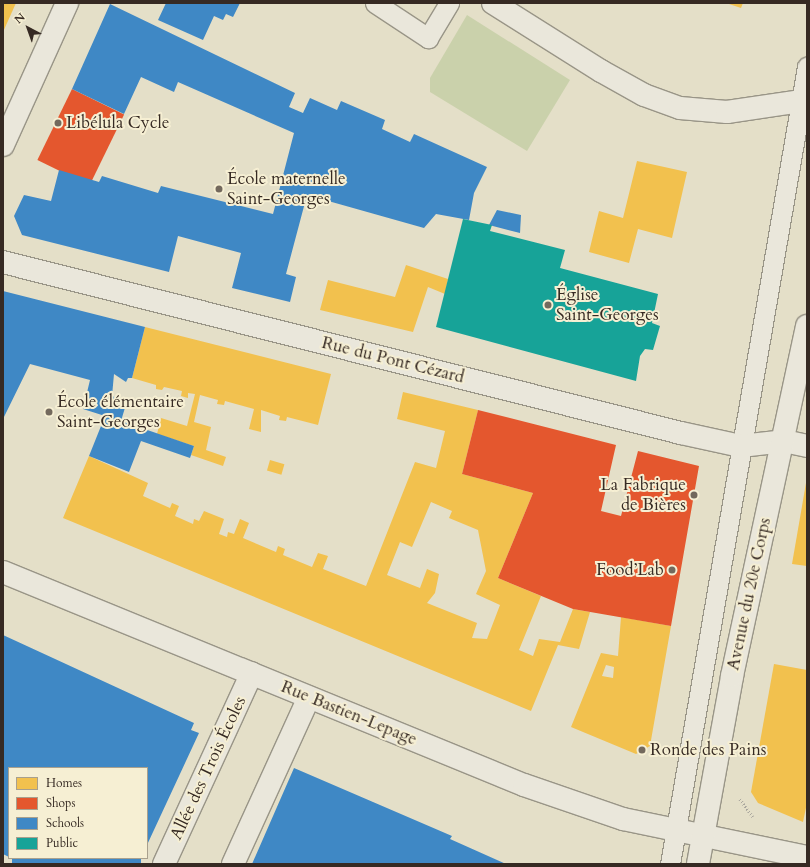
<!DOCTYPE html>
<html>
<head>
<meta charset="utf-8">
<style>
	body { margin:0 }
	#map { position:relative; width:810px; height:867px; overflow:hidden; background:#e4dfc8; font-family:Cardo,serif }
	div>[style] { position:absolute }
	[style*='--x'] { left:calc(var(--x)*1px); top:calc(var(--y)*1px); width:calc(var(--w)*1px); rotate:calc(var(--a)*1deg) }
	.green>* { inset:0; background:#cad1ab }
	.homes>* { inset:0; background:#f2c14e; transform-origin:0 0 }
	.shops>* { inset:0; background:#e4572e; transform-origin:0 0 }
	.schools>* { inset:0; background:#3f88c5; transform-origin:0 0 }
	.public>* { inset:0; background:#17a398 }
	.path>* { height:2.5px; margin-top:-1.25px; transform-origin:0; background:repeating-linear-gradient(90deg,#aaa79e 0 1px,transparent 0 3px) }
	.roads { filter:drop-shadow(1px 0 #999587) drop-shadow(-1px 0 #999587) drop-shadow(0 1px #999587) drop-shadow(0 -1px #999587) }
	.lane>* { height:19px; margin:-9.5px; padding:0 9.5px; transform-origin:9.5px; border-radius:9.5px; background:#eae7db }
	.street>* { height:22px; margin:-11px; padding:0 11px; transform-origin:11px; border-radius:11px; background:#eae7db }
	.secondary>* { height:22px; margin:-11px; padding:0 11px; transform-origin:11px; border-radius:11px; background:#eae7db }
	.dots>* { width:11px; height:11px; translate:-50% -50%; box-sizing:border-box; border:2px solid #f6efd3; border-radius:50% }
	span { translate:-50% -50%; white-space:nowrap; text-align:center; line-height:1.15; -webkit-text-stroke:4px #f6efd3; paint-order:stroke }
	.poi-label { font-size:17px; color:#362a23 }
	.left { translate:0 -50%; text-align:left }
	.right { translate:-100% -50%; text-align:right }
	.street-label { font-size:17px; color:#362a23 }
	.frame { position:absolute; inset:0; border:4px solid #362a23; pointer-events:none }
	.legend { position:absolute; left:8px; top:767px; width:140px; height:92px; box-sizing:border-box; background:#f6efd3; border:1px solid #a9a08d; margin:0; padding:5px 7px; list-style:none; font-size:12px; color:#362a23 }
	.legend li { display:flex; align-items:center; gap:8px; height:20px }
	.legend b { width:20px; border:1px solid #a9a08d }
	.north { position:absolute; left:8px; top:8px; width:40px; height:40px; -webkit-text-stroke:3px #f6efd3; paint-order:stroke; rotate:319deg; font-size:11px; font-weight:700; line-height:16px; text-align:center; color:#362a23 }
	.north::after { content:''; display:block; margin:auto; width:14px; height:18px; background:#362a23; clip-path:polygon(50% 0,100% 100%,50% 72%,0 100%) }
</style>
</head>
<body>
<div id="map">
	<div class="green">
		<div style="clip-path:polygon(467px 15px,570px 80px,527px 151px,430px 92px,430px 78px)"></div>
	</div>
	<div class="homes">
		<div style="clip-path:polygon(3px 3px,16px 3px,3px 32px)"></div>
		<div style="clip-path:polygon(726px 3px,743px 3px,741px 8px)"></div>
		<div style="clip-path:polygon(637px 161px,687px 172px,672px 238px,638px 229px,629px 263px,589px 252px,599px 211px,623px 218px)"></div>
		<div style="clip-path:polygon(406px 265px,448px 279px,445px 294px,428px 287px,413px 332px,320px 310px,328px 280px,395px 297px)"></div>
		<div style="clip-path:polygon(145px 327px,331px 374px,318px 425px,287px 417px,286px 421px,279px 420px,280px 416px,261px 410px,261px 432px,249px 429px,254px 409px,225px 401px,224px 405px,217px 404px,218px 400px,200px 395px,194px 422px,211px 427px,206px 450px,226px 457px,223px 466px,191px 455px,194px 446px,157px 434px,161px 418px,187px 426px,195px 394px,188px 393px,188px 398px,181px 396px,182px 391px,164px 387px,162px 390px,156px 389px,156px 385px,132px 378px)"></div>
		<div style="clip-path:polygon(evenodd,403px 392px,478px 410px,462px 474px,533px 493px,498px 578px,541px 596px,519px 650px,533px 656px,539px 639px,560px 642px,573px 609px,590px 612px,579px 649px,558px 645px,531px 711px,63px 518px,89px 456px,148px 483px,143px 496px,170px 508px,172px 503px,179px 506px,175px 516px,193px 524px,194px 519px,199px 521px,204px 511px,224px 519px,219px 534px,227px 537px,228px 532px,234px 534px,240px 519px,249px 523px,243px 538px,276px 552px,278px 546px,285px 549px,283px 555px,312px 567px,318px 553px,328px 556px,323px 569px,366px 586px,415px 462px,436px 468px,445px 431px,397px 419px,403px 392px,431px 502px,452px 511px,449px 518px,478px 530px,486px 571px,476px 594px,500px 605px,487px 639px,472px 638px,477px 623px,427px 603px,435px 593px,439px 574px,427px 569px,420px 588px,387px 575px,400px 542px,412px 547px,431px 502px)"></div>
		<div style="left:270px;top:460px;width:15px;height:11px;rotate:16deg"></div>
		<div style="clip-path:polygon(806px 483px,807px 483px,807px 566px,792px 564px)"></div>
		<div style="clip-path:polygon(evenodd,621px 617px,671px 626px,650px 746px,636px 754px,571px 727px,601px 653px,618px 656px,621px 617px,606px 665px,614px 667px,613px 678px,602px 676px,606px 665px)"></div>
		<div style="clip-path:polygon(774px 664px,807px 670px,807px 803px,803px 822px,758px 803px,751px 792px)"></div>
	</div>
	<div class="shops">
		<div style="left:72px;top:89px;width:58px;height:79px;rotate:26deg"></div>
		<div style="clip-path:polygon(478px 410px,616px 445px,601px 511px,621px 516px,638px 451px,699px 466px,671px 626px,573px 609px,498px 578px,533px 493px,462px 474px)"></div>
	</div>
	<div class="schools">
		<div style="clip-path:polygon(166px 3px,240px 3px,233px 17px,226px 14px,223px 20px,214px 16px,203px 40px,158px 20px)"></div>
		<div style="clip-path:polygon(110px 4px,295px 93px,289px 107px,303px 113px,310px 98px,337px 110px,341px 101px,385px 120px,382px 129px,410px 142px,414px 134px,487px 167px,474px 193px,469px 220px,436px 214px,424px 228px,307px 195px,286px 274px,296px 277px,290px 302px,232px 288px,241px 253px,178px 236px,169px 272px,22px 235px,14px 216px,24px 195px,51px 201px,59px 170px,99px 182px,102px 176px,158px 193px,161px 186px,273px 214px,294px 133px,178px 82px,174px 92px,141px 77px,124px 114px,72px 89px)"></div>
		<div style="clip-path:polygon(497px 210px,521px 215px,520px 233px,489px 225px)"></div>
		<div style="clip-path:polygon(3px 291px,145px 327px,132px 378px,128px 378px,126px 382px,114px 374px,112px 396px,127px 401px,121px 421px,194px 446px,190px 458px,141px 441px,129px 472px,89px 456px,105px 416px,83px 409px,90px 380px,30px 364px,3px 419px)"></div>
		<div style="clip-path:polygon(3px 635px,194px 723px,191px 730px,199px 733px,147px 845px,147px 768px,9px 768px,9px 857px,3px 854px)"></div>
		<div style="clip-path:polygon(294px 768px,452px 836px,450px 839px,506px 864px,252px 864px)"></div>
		<div style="left:12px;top:858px;width:129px;height:14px"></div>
	</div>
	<div class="public">
		<div style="clip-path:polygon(463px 219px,492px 225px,490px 231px,565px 250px,560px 268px,658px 294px,652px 323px,660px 326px,653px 350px,645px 349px,640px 356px,636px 381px,436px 327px)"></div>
	</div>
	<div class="path">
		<div style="--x:740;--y:799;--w:22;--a:54"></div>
	</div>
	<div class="roads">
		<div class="lane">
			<div style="--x:375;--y:3;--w:64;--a:33.4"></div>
			<div style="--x:428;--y:38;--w:41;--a:-59"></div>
			<div style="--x:670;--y:864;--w:809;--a:-80.25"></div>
		</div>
		<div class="street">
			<div style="--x:3;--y:262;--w:699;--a:14.16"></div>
			<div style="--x:681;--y:433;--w:61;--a:12.2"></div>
			<div style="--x:741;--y:446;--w:43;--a:-6.6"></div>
			<div style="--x:784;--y:441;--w:24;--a:12"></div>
			<div style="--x:164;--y:864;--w:210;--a:-65.3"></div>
			<div style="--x:233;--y:864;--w:183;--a:-65.5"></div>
		</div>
		<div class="secondary">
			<div style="--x:493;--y:3;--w:128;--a:32.2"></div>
			<div style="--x:601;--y:71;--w:49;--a:29.2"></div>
			<div style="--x:644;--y:95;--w:38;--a:20"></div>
			<div style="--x:680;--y:108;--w:47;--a:4.9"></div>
			<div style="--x:727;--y:112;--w:81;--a:-8.5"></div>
			<div style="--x:3;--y:145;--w:156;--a:-65.7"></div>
			<div style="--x:3;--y:572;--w:563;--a:22.24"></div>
			<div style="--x:524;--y:785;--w:105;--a:19"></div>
			<div style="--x:623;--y:819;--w:188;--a:11.7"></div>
			<div style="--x:698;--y:864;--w:191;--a:-79.7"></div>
			<div style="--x:732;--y:676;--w:358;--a:-77.9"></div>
		</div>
	</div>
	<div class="dots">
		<div style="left:58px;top:123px;background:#73695d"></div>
		<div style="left:219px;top:189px;background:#73695d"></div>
		<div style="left:548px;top:305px;background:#73695d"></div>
		<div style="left:49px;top:412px;background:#73695d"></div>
		<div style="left:694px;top:495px;background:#73695d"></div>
		<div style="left:672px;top:570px;background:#73695d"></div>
		<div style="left:642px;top:750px;background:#73695d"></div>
	</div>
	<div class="poi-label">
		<span class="left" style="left:66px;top:123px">Libélula Cycle</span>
		<span class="left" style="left:227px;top:189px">École maternelle<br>Saint-Georges</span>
		<span class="left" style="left:556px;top:305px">Église<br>Saint-Georges</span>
		<span class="left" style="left:57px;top:412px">École élémentaire<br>Saint-Georges</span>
		<span class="right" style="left:686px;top:495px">La Fabrique<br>de Bières</span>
		<span class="right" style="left:664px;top:570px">Food’Lab</span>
		<span class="left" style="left:650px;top:750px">Ronde des Pains</span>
	</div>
	<div class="street-label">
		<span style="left:393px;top:360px;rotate:14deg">Rue du Pont Cézard</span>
		<span style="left:749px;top:594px;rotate:-78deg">Avenue du 20e Corps</span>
		<span style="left:349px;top:713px;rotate:22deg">Rue Bastien-Lepage</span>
		<span style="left:208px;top:768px;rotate:-65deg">Allée des Trois Écoles</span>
	</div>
	<div class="frame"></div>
	<ul class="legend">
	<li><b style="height:11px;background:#f2c14e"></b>Homes</li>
	<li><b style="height:11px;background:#e4572e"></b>Shops</li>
	<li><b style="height:11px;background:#3f88c5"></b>Schools</li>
	<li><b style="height:11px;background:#17a398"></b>Public</li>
	</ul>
	<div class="north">N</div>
</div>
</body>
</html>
